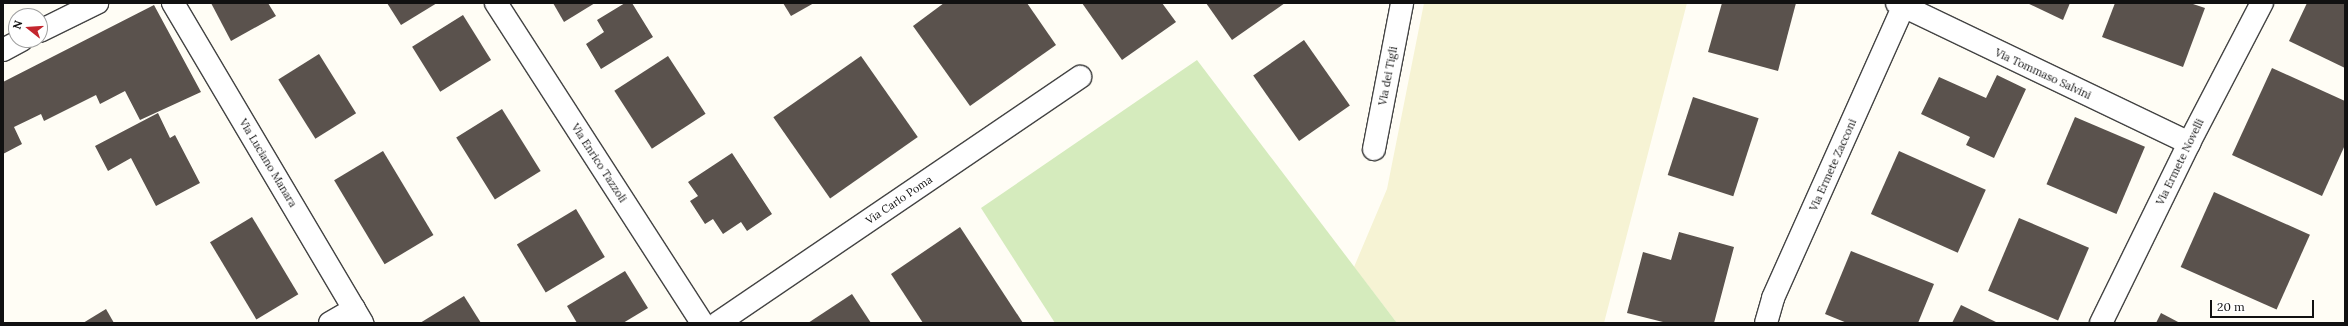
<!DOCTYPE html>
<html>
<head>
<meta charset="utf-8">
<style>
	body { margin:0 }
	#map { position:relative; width:2348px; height:326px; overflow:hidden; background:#fffdf5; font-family:Lora,serif }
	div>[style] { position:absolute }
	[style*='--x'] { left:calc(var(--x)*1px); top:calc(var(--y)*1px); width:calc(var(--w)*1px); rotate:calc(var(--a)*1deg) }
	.farmland>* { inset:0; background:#f6f3d4 }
	.green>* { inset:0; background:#d5ebbd }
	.building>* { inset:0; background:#5a524d; transform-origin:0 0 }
	.roads { filter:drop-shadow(1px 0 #444) drop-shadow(-1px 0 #444) drop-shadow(0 1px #444) drop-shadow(0 -1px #444) }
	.minor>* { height:22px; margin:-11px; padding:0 11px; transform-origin:11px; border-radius:11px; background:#fff }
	span { translate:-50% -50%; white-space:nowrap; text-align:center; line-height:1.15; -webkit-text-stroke:4px #fff; paint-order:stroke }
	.street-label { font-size:11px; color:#111 }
	.frame { position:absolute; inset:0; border:4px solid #111; pointer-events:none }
	.north { position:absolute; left:8px; top:8px; width:40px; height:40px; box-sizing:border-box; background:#fff; border:1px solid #a0a0a0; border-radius:50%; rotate:287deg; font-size:11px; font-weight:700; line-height:16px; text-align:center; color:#111 }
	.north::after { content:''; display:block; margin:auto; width:14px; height:18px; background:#c4262e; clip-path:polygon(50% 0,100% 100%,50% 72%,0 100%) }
	.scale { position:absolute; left:2210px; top:300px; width:104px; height:18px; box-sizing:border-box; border:2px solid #111; border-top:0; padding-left:5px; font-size:12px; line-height:14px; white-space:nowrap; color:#111; -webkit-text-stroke:3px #fff; paint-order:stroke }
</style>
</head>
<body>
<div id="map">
	<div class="farmland">
		<div style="clip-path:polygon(1424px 3px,1687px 3px,1604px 323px,1397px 323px,1354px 267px,1387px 189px)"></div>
	</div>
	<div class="green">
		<div style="clip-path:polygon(1197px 60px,1397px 323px,1055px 323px,981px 208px)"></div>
	</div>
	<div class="building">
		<div style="clip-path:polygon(211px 3px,268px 3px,276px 16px,231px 41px)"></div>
		<div style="clip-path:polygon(387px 3px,437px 3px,401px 25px)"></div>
		<div style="clip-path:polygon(553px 3px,595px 3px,564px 22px)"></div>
		<div style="clip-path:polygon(625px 3px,632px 3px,653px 37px,601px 69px,586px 44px,604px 32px,597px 20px)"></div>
		<div style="clip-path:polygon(783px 3px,814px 3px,791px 16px)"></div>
		<div style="clip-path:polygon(944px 3px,1027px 3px,1056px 45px,970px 106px,913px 26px)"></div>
		<div style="clip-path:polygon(1082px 3px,1162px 3px,1176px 22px,1122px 60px)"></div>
		<div style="clip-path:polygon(1206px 3px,1285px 3px,1232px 40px)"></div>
		<div style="clip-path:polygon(1722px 3px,1796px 3px,1778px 71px,1708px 52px)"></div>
		<div style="clip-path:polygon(2027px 3px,2070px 3px,2063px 20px)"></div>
		<div style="clip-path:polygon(2115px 3px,2190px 3px,2205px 8px,2183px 67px,2102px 37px)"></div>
		<div style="clip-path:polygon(2307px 3px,2345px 3px,2345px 68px,2289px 41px)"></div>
		<div style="clip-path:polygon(154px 5px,201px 92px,140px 120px,125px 91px,100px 104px,96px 95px,44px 121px,41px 114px,14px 127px,22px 144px,3px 154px,3px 82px)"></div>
		<div style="left:463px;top:15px;width:53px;height:60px;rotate:58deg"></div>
		<div style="left:1304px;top:40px;width:80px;height:62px;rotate:55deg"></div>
		<div style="left:319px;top:54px;width:70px;height:48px;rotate:58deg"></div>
		<div style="left:668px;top:56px;width:69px;height:64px;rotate:57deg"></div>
		<div style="left:861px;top:56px;width:99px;height:107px;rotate:55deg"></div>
		<div style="clip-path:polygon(2272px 68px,2345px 101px,2345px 145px,2322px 196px,2232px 155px)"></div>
		<div style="clip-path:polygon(1997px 75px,2026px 89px,1994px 158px,1966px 145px,1970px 137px,1921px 114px,1939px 77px,1986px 98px)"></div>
		<div style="left:1693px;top:97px;width:69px;height:82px;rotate:18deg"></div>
		<div style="left:502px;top:109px;width:73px;height:54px;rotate:58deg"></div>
		<div style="clip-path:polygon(158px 113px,170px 138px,175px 135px,200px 183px,156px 206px,131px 158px,108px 171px,95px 146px)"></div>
		<div style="left:2075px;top:117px;width:76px;height:73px;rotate:23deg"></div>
		<div style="left:383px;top:151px;width:98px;height:57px;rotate:59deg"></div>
		<div style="left:1899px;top:151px;width:95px;height:69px;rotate:24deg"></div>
		<div style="clip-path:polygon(732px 153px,772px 214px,747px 231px,741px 222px,723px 234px,713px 219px,705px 224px,690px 201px,698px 196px,688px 182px)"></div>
		<div style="left:2214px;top:192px;width:105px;height:82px;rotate:24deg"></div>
		<div style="left:576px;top:209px;width:56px;height:69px;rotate:59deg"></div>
		<div style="left:252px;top:217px;width:90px;height:49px;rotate:59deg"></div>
		<div style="left:2019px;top:218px;width:76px;height:79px;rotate:23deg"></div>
		<div style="clip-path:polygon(960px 227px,1023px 323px,923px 323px,891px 274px)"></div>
		<div style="clip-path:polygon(1679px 232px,1734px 247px,1714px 323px,1667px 323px,1627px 313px,1643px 252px,1671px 260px)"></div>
		<div style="clip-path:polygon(1851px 251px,1934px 284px,1918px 323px,1847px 323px,1825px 314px)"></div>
		<div style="clip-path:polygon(625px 271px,648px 308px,623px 323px,577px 323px,567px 306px)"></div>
		<div style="clip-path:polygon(852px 294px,871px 323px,808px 323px)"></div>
		<div style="clip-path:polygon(464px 296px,481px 323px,420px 323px)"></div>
		<div style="clip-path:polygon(1961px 305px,1998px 323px,1952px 323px)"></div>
		<div style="clip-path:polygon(106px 309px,114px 323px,83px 323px)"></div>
		<div style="clip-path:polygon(2161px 313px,2180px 323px,2156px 323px)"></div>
	</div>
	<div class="roads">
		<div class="minor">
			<div style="--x:173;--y:3;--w:372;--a:59.4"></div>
			<div style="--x:496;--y:3;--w:381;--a:57.2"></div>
			<div style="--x:1897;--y:3;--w:324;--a:25.6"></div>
			<div style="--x:40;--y:31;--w:64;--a:-26.2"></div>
			<div style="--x:3;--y:50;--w:21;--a:-28"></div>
			<div style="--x:1374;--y:149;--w:149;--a:-79.1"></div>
			<div style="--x:330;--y:323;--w:28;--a:-30"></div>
			<div style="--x:718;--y:323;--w:438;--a:-34.2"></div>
			<div style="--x:1766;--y:323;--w:26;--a:-74"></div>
			<div style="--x:1773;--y:298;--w:319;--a:-65.9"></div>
			<div style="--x:2101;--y:323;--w:200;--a:-63.9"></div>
			<div style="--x:2189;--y:143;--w:158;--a:-62.5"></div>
		</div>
	</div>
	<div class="street-label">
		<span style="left:2043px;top:74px;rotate:25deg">Via Tommaso Salvini</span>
		<span style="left:1388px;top:76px;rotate:-79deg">Via dei Tigli</span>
		<span style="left:2180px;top:162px;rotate:-64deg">Via Ermete Novelli</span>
		<span style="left:268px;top:163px;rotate:59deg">Via Luciano Manara</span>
		<span style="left:599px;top:163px;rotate:57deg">Via Enrico Tazzoli</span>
		<span style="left:1833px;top:165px;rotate:-66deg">Via Ermete Zacconi</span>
		<span style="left:899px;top:200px;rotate:-34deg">Via Carlo Poma</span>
	</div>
	<div class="frame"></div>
	<div class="north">N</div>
	<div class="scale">20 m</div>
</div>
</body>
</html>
